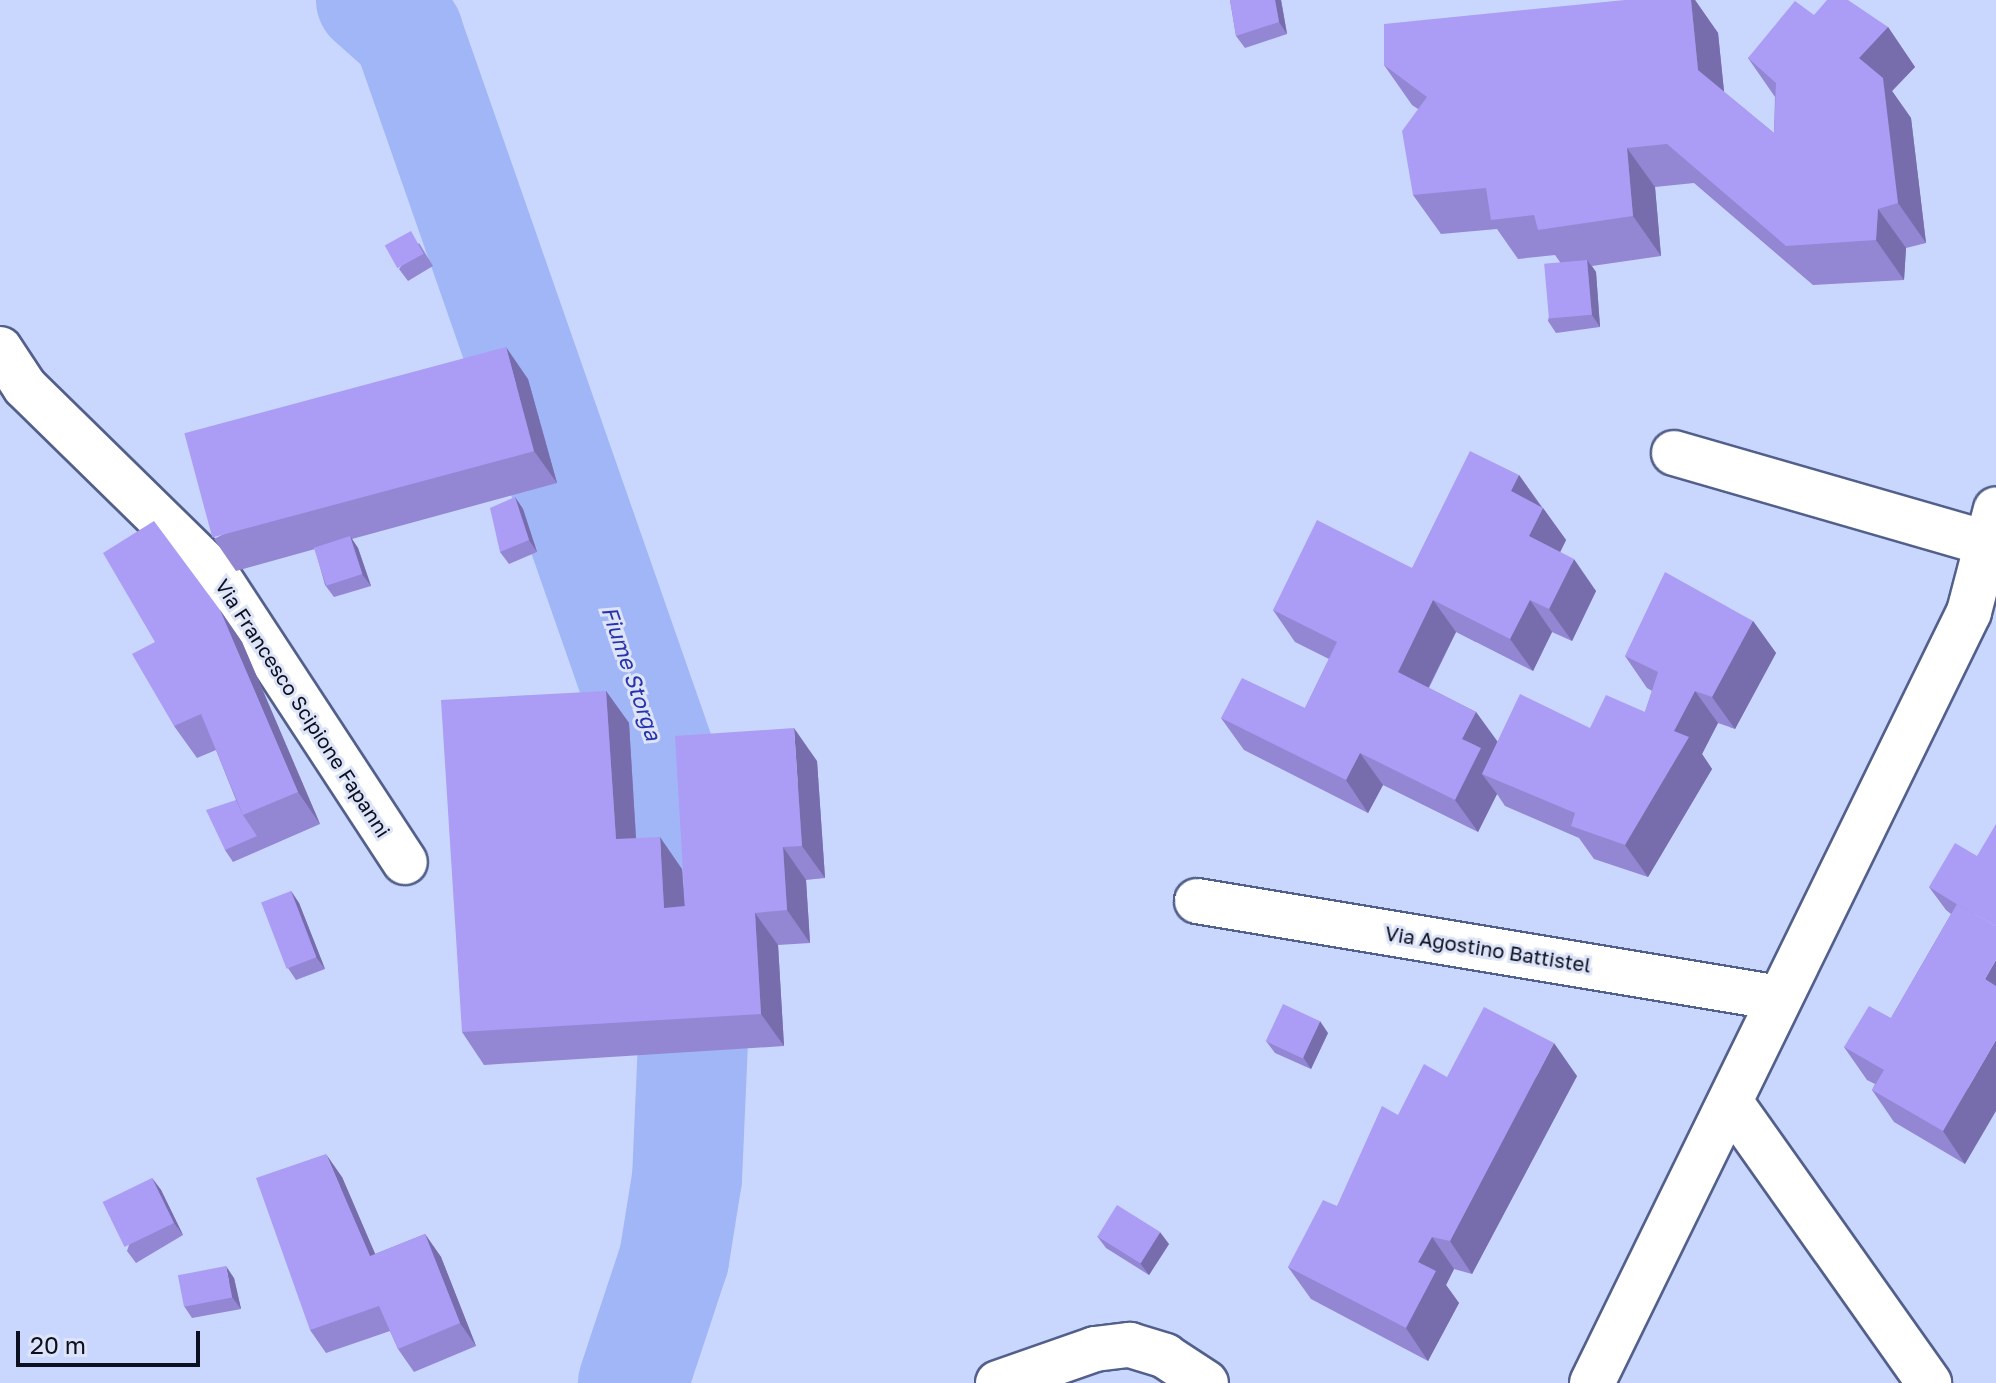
<!DOCTYPE html>
<html>
<head>
<meta charset="utf-8">
<style>
	body { margin:0 }
	#map { position:relative; width:1996px; height:1383px; overflow:hidden; background:#c9d7fe; font-family:"Golos Text",sans-serif }
	div>[style] { position:absolute }
	[style*='--x'] { left:calc(var(--x)*1px); top:calc(var(--y)*1px); width:calc(var(--w)*1px); rotate:calc(var(--a)*1deg) }
	.river>* { height:110px; margin:-55px; padding:0 55px; transform-origin:55px; border-radius:55px; background:#a1b6f6 }
	.roads { filter:drop-shadow(2px 0 #52608b) drop-shadow(-2px 0 #52608b) drop-shadow(0 2px #52608b) drop-shadow(0 -2px #52608b) }
	.minor>* { height:44px; margin:-22px; padding:0 22px; transform-origin:22px; border-radius:22px; background:#fff }
	.wall>* { inset:0; background:#9386d3 }
	.shaded-wall>* { inset:0; background:#786dac }
	.building>* { inset:0; background:#ab9cf5; transform-origin:0 0 }
	span { translate:-50% -50%; white-space:nowrap; text-align:center; line-height:1.15; -webkit-text-stroke:6px #dde4f8; paint-order:stroke }
	.street-label { font-size:20px; color:#0b0f20 }
	.water-label { font-size:22px; color:#2833ac; font-style:italic }
	.scale { position:absolute; left:16px; top:1331px; width:184px; height:36px; box-sizing:border-box; border:4px solid #0b0f20; border-top:0; padding-left:10px; font-size:24px; line-height:28px; white-space:nowrap; color:#0b0f20; -webkit-text-stroke:6px #dde4f8; paint-order:stroke }
</style>
</head>
<body>
<div id="map">
	<div class="river">
		<div style="--x:371;--y:0;--w:50;--a:41.7"></div>
		<div style="--x:408;--y:33;--w:813;--a:70.76"></div>
		<div style="--x:676;--y:801;--w:100;--a:79.6"></div>
		<div style="--x:694;--y:899;--w:74;--a:88.5"></div>
		<div style="--x:696;--y:973;--w:205;--a:92.5"></div>
		<div style="--x:687;--y:1178;--w:82;--a:99.1"></div>
		<div style="--x:674;--y:1259;--w:131;--a:108.3"></div>
	</div>
	<div class="roads">
		<div class="minor">
			<div style="--x:0;--y:349;--w:45;--a:56.7"></div>
			<div style="--x:25;--y:387;--w:269;--a:44.4"></div>
			<div style="--x:217;--y:575;--w:343;--a:56.8"></div>
			<div style="--x:1674;--y:453;--w:335;--a:16.1"></div>
			<div style="--x:1197;--y:901;--w:590;--a:9.46"></div>
			<div style="--x:1731;--y:1103;--w:343;--a:54.7"></div>
			<div style="--x:998;--y:1383;--w:103;--a:-19.3"></div>
			<div style="--x:1095;--y:1349;--w:35;--a:-7"></div>
			<div style="--x:1130;--y:1345;--w:37;--a:17"></div>
			<div style="--x:1165;--y:1356;--w:49;--a:33.4"></div>
			<div style="--x:1592;--y:1383;--w:858;--a:-63.94"></div>
			<div style="--x:1969;--y:612;--w:106;--a:-75.3"></div>
		</div>
	</div>
	<div class="wall">
		<div style="clip-path:polygon(1230px 0,1281px 0,1287px 34px,1245px 48px,1236px 36px)"></div>
		<div style="clip-path:polygon(1691px 0,1695px 0,1718px 33px,1724px 92px,1774px 133px,1775px 97px,1748px 58px,1814px 15px,1888px 27px,1915px 67px,1892px 91px,1911px 118px,1926px 243px,1906px 248px,1904px 280px,1813px 285px,1694px 183px,1655px 187px,1661px 256px,1592px 266px,1596px 272px,1600px 327px,1556px 333px,1548px 321px,1560px 262px,1555px 255px,1518px 259px,1497px 229px,1441px 234px,1413px 195px,1418px 109px,1412px 105px,1384px 65px)"></div>
		<div style="clip-path:polygon(419px 243px,433px 266px,408px 281px,399px 269px)"></div>
		<div style="clip-path:polygon(528px 379px,557px 483px,352px 539px,358px 548px,371px 586px,334px 597px,325px 585px,315px 549px,236px 571px,214px 539px)"></div>
		<div style="clip-path:polygon(1519px 475px,1566px 540px,1560px 552px,1596px 591px,1572px 641px,1552px 632px,1533px 671px,1456px 632px,1429px 688px,1476px 712px,1498px 742px,1590px 728px,1645px 712px,1652px 691px,1647px 688px,1625px 656px,1753px 621px,1776px 653px,1735px 729px,1718px 723px,1702px 754px,1712px 769px,1648px 877px,1594px 859px,1579px 838px,1505px 806px,1497px 794px,1478px 832px,1383px 785px,1368px 813px,1244px 750px,1221px 718px,1305px 708px,1329px 659px,1295px 642px,1273px 610px,1412px 568px)"></div>
		<div style="clip-path:polygon(515px 497px,523px 509px,537px 552px,509px 564px,500px 552px)"></div>
		<div style="clip-path:polygon(220px 610px,242px 642px,320px 824px,233px 862px,225px 850px,236px 800px,216px 750px,197px 758px,174px 726px)"></div>
		<div style="clip-path:polygon(606px 691px,629px 723px,636px 838px,682px 869px,685px 906px,817px 761px,825px 878px,806px 880px,810px 943px,778px 945px,784px 1046px,484px 1065px,462px 1032px)"></div>
		<div style="clip-path:polygon(1977px 856px,1965px 1164px,1894px 1122px,1872px 1090px,1875px 1084px,1867px 1080px,1844px 1047px,1891px 1018px,1951px 914px,1946px 910px,1929px 887px)"></div>
		<div style="clip-path:polygon(291px 891px,299px 903px,325px 969px,296px 980px,288px 968px)"></div>
		<div style="clip-path:polygon(1328px 1033px,1311px 1069px,1275px 1053px,1266px 1041px)"></div>
		<div style="clip-path:polygon(1577px 1076px,1472px 1274px,1454px 1269px,1446px 1285px,1459px 1303px,1428px 1361px,1311px 1299px,1288px 1267px,1337px 1206px,1447px 1077px)"></div>
		<div style="clip-path:polygon(342px 1177px,375px 1254px,425px 1234px,441px 1257px,476px 1346px,414px 1372px,398px 1349px,390px 1331px,326px 1353px,310px 1330px)"></div>
		<div style="clip-path:polygon(152px 1178px,161px 1190px,183px 1235px,136px 1263px,127px 1251px)"></div>
		<div style="clip-path:polygon(1097px 1236px,1169px 1244px,1149px 1275px,1106px 1248px)"></div>
		<div style="clip-path:polygon(234px 1278px,241px 1309px,192px 1318px,184px 1306px)"></div>
	</div>
	<div class="shaded-wall">
		<div style="clip-path:polygon(1275px 0,1281px 0,1287px 34px,1279px 22px)"></div>
		<div style="clip-path:polygon(1691px 0,1695px 0,1718px 33px,1726px 110px,1698px 70px)"></div>
		<div style="clip-path:polygon(1888px 27px,1915px 67px,1892px 91px,1911px 118px,1926px 243px,1898px 203px,1859px 58px)"></div>
		<div style="clip-path:polygon(1627px 148px,1655px 187px,1661px 256px,1633px 216px)"></div>
		<div style="clip-path:polygon(1878px 209px,1906px 248px,1904px 280px,1876px 240px)"></div>
		<div style="clip-path:polygon(1587px 260px,1596px 272px,1600px 327px,1592px 315px)"></div>
		<div style="clip-path:polygon(506px 347px,528px 379px,557px 483px,534px 451px)"></div>
		<div style="clip-path:polygon(1519px 475px,1542px 508px,1511px 491px)"></div>
		<div style="clip-path:polygon(515px 497px,523px 509px,537px 552px,529px 540px)"></div>
		<div style="clip-path:polygon(1543px 508px,1566px 540px,1552px 569px,1529px 536px)"></div>
		<div style="clip-path:polygon(350px 536px,358px 548px,371px 586px,362px 574px)"></div>
		<div style="clip-path:polygon(1574px 559px,1596px 591px,1572px 641px,1549px 609px)"></div>
		<div style="clip-path:polygon(1433px 600px,1456px 632px,1420px 704px,1398px 672px)"></div>
		<div style="clip-path:polygon(1530px 600px,1552px 632px,1533px 671px,1510px 639px)"></div>
		<div style="clip-path:polygon(220px 610px,242px 642px,320px 824px,298px 792px)"></div>
		<div style="clip-path:polygon(1753px 621px,1776px 653px,1735px 729px,1712px 697px)"></div>
		<div style="clip-path:polygon(606px 691px,629px 723px,638px 872px,616px 839px)"></div>
		<div style="clip-path:polygon(1695px 691px,1718px 723px,1702px 754px,1712px 769px,1648px 877px,1625px 845px,1674px 731px)"></div>
		<div style="clip-path:polygon(1476px 712px,1499px 744px,1482px 774px,1497px 794px,1478px 832px,1455px 800px,1462px 739px)"></div>
		<div style="clip-path:polygon(794px 728px,817px 761px,825px 878px,802px 846px)"></div>
		<div style="clip-path:polygon(1360px 753px,1383px 785px,1368px 813px,1346px 780px)"></div>
		<div style="clip-path:polygon(660px 837px,682px 869px,687px 940px,664px 908px)"></div>
		<div style="clip-path:polygon(783px 847px,806px 880px,810px 943px,787px 910px)"></div>
		<div style="clip-path:polygon(291px 891px,299px 903px,325px 969px,316px 957px)"></div>
		<div style="clip-path:polygon(755px 913px,778px 945px,784px 1046px,761px 1014px)"></div>
		<div style="clip-path:polygon(1996px 960px,1996px 995px,1985px 979px)"></div>
		<div style="clip-path:polygon(1320px 1021px,1328px 1033px,1311px 1069px,1303px 1057px)"></div>
		<div style="clip-path:polygon(1996px 1040px,1996px 1111px,1965px 1164px,1943px 1131px)"></div>
		<div style="clip-path:polygon(1554px 1043px,1577px 1076px,1472px 1274px,1450px 1241px)"></div>
		<div style="clip-path:polygon(326px 1154px,342px 1177px,386px 1279px,370px 1256px)"></div>
		<div style="clip-path:polygon(152px 1178px,161px 1190px,183px 1235px,174px 1223px)"></div>
		<div style="clip-path:polygon(1160px 1232px,1169px 1244px,1149px 1275px,1140px 1263px)"></div>
		<div style="clip-path:polygon(425px 1234px,441px 1257px,476px 1346px,460px 1323px)"></div>
		<div style="clip-path:polygon(1432px 1237px,1454px 1269px,1446px 1285px,1459px 1303px,1428px 1361px,1406px 1328px,1418px 1262px)"></div>
		<div style="clip-path:polygon(226px 1266px,234px 1278px,241px 1309px,232px 1297px)"></div>
	</div>
	<div class="building">
		<div style="clip-path:polygon(1230px 0,1275px 0,1279px 22px,1236px 36px)"></div>
		<div style="clip-path:polygon(1625px 0,1691px 0,1698px 70px,1774px 133px,1776px 83px,1748px 58px,1795px 1px,1814px 15px,1827px 0,1848px 0,1888px 27px,1859px 58px,1883px 78px,1898px 203px,1878px 209px,1876px 240px,1786px 246px,1667px 144px,1627px 148px,1633px 216px,1538px 230px,1534px 215px,1491px 220px,1486px 188px,1413px 195px,1402px 131px,1427px 97px,1384px 65px,1384px 24px)"></div>
		<div style="left:411px;top:231px;width:26px;height:30px;rotate:61deg"></div>
		<div style="left:1587px;top:260px;width:55px;height:43px;rotate:85deg"></div>
		<div style="left:506px;top:347px;width:108px;height:333px;rotate:75deg"></div>
		<div style="clip-path:polygon(1470px 451px,1519px 475px,1511px 491px,1543px 508px,1529px 536px,1574px 559px,1549px 609px,1530px 600px,1510px 639px,1433px 600px,1398px 672px,1476px 712px,1462px 739px,1481px 748px,1455px 800px,1360px 753px,1346px 780px,1221px 718px,1242px 678px,1305px 708px,1337px 642px,1273px 610px,1317px 520px,1412px 568px)"></div>
		<div style="clip-path:polygon(515px 497px,529px 540px,500px 552px,490px 508px)"></div>
		<div style="clip-path:polygon(154px 521px,220px 610px,298px 792px,243px 815px,201px 714px,174px 726px,132px 654px,155px 642px,103px 553px)"></div>
		<div style="left:350px;top:536px;width:40px;height:38px;rotate:72deg"></div>
		<div style="clip-path:polygon(1665px 572px,1753px 621px,1712px 697px,1695px 691px,1674px 731px,1689px 737px,1625px 845px,1571px 826px,1575px 813px,1482px 774px,1520px 694px,1590px 728px,1606px 695px,1645px 712px,1658px 672px,1625px 656px)"></div>
		<div style="clip-path:polygon(606px 691px,616px 839px,660px 837px,664px 908px,685px 906px,675px 736px,794px 728px,802px 846px,783px 847px,787px 910px,755px 913px,761px 1014px,462px 1032px,441px 700px)"></div>
		<div style="clip-path:polygon(236px 800px,243px 815px,257px 836px,225px 850px,206px 810px)"></div>
		<div style="clip-path:polygon(1996px 824px,1996px 926px,1958px 905px,1929px 887px,1955px 843px,1977px 856px)"></div>
		<div style="left:291px;top:891px;width:71px;height:32px;rotate:69deg"></div>
		<div style="clip-path:polygon(1957px 904px,1996px 926px,1996px 960px,1985px 979px,1996px 986px,1996px 1040px,1943px 1131px,1872px 1090px,1884px 1070px,1844px 1047px,1869px 1006px,1891px 1018px)"></div>
		<div style="left:1283px;top:1004px;width:41px;height:41px;rotate:25deg"></div>
		<div style="clip-path:polygon(1484px 1007px,1554px 1043px,1450px 1241px,1432px 1237px,1418px 1262px,1436px 1271px,1406px 1328px,1288px 1267px,1323px 1200px,1337px 1206px,1382px 1106px,1398px 1115px,1424px 1064px,1447px 1077px)"></div>
		<div style="clip-path:polygon(326px 1154px,370px 1256px,425px 1234px,460px 1323px,398px 1349px,379px 1306px,310px 1330px,256px 1178px)"></div>
		<div style="left:152px;top:1178px;width:50px;height:55px;rotate:64deg"></div>
		<div style="left:1117px;top:1205px;width:51px;height:37px;rotate:32deg"></div>
		<div style="left:226px;top:1266px;width:32px;height:49px;rotate:79deg"></div>
	</div>
	<div class="street-label">
		<span style="left:303px;top:708px;rotate:57deg">Via Francesco Scipione Fapanni</span>
		<span style="left:1488px;top:949px;rotate:9deg">Via Agostino Battistel</span>
	</div>
	<div class="water-label">
		<span style="left:632px;top:673px;rotate:71deg">Fiume Storga</span>
	</div>
	<div class="scale">20 m</div>
</div>
</body>
</html>
